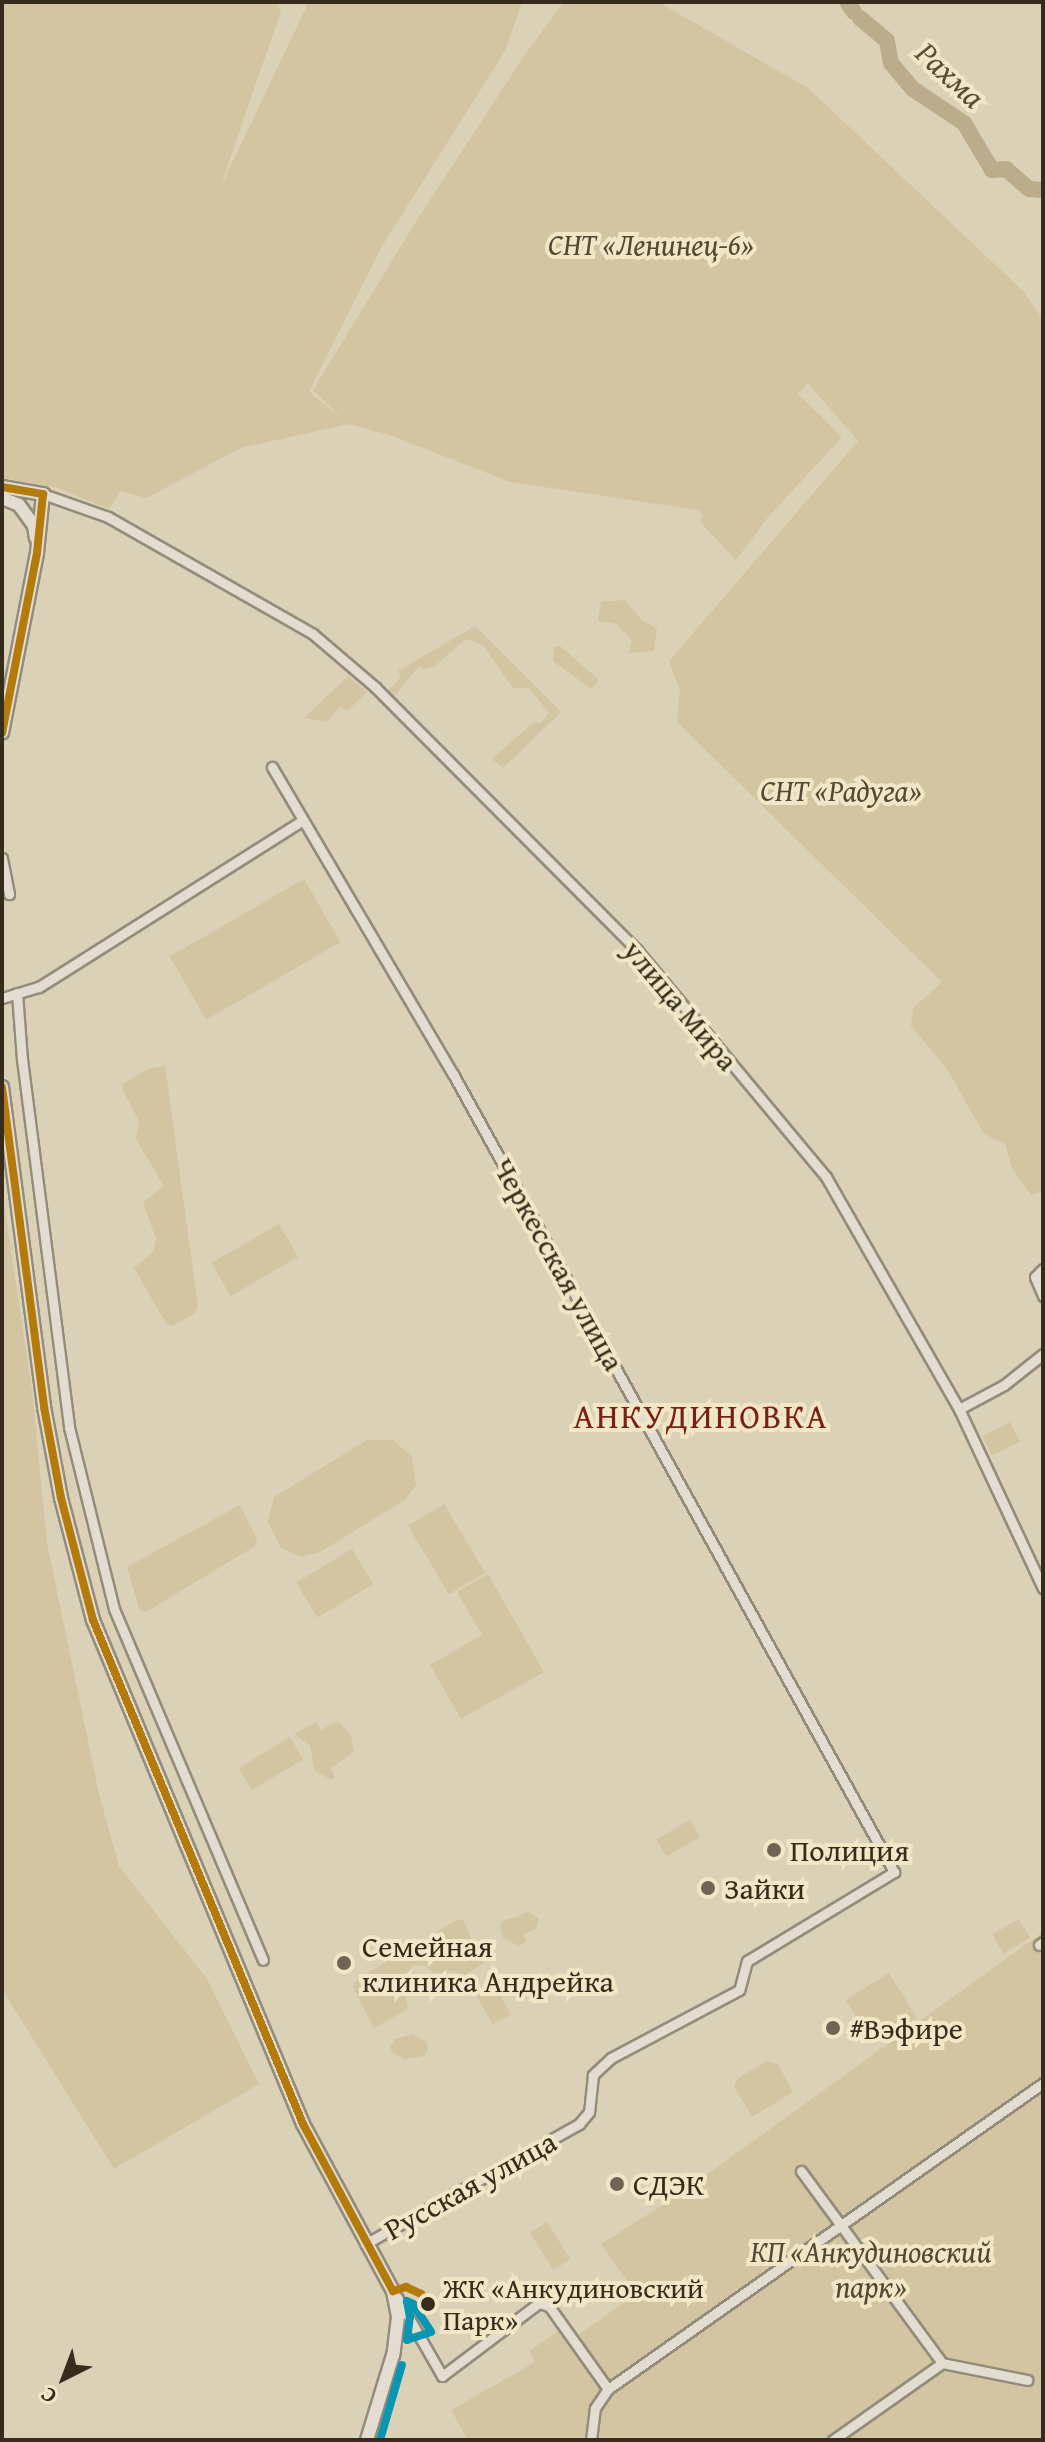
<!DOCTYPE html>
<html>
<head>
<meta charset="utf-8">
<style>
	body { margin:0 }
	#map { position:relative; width:1045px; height:2442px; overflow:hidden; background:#dbd1b6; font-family:"Gentium Book Plus",serif }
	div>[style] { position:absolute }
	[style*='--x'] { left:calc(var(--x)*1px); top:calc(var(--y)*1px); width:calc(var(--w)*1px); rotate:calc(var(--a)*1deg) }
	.green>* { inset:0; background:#d3c5a1; transform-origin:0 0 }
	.river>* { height:16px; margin:-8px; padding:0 8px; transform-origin:8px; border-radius:8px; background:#bbad8b }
	.roads { filter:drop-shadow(2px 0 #938c7b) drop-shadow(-2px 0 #938c7b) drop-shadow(0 2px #938c7b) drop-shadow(0 -2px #938c7b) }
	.street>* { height:9px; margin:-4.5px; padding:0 4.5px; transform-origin:4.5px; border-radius:4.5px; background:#e2ddd0 }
	.secondary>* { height:12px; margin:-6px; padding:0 6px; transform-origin:6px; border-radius:6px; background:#e2ddd0 }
	.bus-1>* { height:8px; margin:-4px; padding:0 4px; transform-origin:4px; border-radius:4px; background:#b47b0a }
	.bus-2>* { height:8px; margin:-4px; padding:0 4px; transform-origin:4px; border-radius:4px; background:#0896b3 }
	.dots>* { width:22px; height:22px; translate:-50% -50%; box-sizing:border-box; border:4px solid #f1e6c6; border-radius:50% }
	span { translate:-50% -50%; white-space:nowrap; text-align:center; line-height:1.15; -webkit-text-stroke:8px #f1e6c6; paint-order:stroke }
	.bus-label { font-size:28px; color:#372b1c }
	.left { translate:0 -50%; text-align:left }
	.park-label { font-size:30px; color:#554833; font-style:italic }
	.street-label { font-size:30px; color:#372b1c }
	.poi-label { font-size:30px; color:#372b1c }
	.water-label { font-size:32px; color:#5a4d38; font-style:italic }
	.quarter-label { font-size:34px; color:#7a1f14; letter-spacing:2px }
	.frame { position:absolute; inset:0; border:4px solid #372b1c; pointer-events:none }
	.north { position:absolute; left:24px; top:2338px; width:80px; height:80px; -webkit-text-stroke:6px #f1e6c6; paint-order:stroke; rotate:222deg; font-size:22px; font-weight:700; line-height:32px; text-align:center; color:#372b1c }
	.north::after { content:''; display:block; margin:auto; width:28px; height:36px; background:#372b1c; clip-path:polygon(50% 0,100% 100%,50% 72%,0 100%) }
</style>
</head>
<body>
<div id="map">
	<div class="green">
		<div style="clip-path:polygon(2px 2px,277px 2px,281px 11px,220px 188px,307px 6px,305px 2px,522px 2px,505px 51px,382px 246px,309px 391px,345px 422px,313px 390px,417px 220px,526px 53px,564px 2px,658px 2px,808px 88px,1023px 291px,1043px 319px,1043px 1192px,1031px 1195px,1012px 1168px,1005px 1144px,984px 1134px,947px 1069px,911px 1026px,913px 1008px,942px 982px,677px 722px,680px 691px,669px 661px,858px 441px,808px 383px,798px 394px,842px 437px,769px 516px,736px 560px,700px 522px,703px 515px,698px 510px,510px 482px,390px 435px,349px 424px,241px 448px,146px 498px,121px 491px,109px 509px,55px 487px,2px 478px)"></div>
		<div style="clip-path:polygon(625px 600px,642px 620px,657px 629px,654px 651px,629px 653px,632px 640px,616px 624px,598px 621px,601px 602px)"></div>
		<div style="clip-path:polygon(475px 626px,561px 712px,503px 768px,492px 759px,534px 722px,541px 723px,549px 713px,529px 688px,513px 688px,483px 645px,466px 639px,434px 667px,424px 669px,419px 666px,393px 698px,386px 693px,401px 677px,398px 671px)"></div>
		<div style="clip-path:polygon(560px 646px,599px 680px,591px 689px,553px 661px,554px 647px)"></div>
		<div style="clip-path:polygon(348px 676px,367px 692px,347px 711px,340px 707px,326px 722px,304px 718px)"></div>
		<div style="left:304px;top:879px;width:73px;height:155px;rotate:60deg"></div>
		<div style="clip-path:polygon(165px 1066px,198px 1307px,195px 1313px,172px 1326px,166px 1323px,134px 1268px,153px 1252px,156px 1239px,143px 1202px,164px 1186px,136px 1139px,139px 1121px,122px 1089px,124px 1083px,148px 1069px)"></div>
		<div style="clip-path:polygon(2px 1190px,32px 1391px,47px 1543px,99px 1794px,119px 1866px,207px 1979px,259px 2084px,114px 2169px,2px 1989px)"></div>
		<div style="left:279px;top:1224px;width:38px;height:78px;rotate:60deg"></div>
		<div style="left:1010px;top:1422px;width:22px;height:31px;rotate:63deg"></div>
		<div style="clip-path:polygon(367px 1440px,393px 1440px,412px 1457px,416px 1485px,405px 1500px,320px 1552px,301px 1557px,281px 1548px,268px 1522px,274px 1497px)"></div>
		<div style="left:444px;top:1504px;width:80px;height:42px;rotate:59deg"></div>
		<div style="clip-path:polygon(240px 1505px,257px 1539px,255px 1546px,146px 1612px,140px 1611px,127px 1567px)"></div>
		<div style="left:352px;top:1549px;width:41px;height:65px;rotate:59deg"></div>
		<div style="clip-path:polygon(488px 1574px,544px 1672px,461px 1719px,430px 1665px,482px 1635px,457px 1592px)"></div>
		<div style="clip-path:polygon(338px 1721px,351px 1736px,354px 1752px,331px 1768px,335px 1778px,332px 1780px,315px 1771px,310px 1746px,294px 1734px,316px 1722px,321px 1730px)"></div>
		<div style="left:290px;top:1737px;width:26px;height:60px;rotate:59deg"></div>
		<div style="left:690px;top:1820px;width:20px;height:39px;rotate:60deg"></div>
		<div style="clip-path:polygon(529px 1912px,539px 1919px,536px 1928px,523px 1935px,527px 1941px,519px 1946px,503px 1938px,500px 1925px,504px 1921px)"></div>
		<div style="clip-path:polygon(459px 1919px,464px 1921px,474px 1946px,480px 1949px,485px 1959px,483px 1964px,461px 1977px,455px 1971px,433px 1973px,426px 1966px,412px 1965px,405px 1993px,408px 2009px,374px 2028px,353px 1987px,357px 1979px)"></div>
		<div style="left:1019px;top:1919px;width:22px;height:31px;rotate:60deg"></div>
		<div style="clip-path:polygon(1043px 1932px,1043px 2440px,468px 2440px,451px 2410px,535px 2362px,529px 2351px,569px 2324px,577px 2336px,636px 2294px,601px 2244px,680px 2194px)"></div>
		<div style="left:889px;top:1973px;width:53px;height:51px;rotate:58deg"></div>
		<div style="left:493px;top:1982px;width:37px;height:21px;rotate:61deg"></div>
		<div style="clip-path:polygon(413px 2034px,427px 2042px,428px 2051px,424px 2056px,404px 2059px,392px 2052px,390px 2046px,395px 2039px)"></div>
		<div style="clip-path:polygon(767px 2061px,778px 2064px,793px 2092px,752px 2117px,734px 2086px,738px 2078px)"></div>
		<div style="left:547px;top:2222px;width:44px;height:20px;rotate:58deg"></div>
	</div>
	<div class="river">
		<div style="--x:847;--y:2;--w:12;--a:55"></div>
		<div style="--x:860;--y:18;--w:35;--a:40"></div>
		<div style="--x:887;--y:41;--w:22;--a:80"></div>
		<div style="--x:891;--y:63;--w:34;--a:50"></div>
		<div style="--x:913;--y:89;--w:61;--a:33.7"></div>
		<div style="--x:964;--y:123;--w:55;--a:59.2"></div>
		<div style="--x:992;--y:170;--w:14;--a:-4"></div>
		<div style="--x:1006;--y:169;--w:30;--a:41"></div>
		<div style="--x:1029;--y:189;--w:14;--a:4"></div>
	</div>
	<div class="roads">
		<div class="street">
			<div style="--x:43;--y:494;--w:69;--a:19.5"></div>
			<div style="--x:108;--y:517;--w:236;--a:29.7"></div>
			<div style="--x:313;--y:634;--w:82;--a:40.5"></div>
			<div style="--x:375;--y:687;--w:371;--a:45.1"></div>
			<div style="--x:637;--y:950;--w:295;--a:50.2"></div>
			<div style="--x:826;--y:1177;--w:267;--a:60.2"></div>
			<div style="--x:959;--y:1409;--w:198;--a:64.9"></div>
			<div style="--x:272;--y:767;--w:356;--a:59.5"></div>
			<div style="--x:453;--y:1074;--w:912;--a:61.07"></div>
			<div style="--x:894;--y:1872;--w:172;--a:148.8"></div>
			<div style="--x:747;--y:1961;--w:30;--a:105"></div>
			<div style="--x:739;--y:1990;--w:145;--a:152"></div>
			<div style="--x:611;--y:2058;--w:25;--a:137"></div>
			<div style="--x:593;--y:2075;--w:37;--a:96"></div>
			<div style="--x:589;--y:2112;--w:16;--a:130"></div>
			<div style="--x:579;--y:2124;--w:245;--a:150.7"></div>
			<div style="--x:2;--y:858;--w:37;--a:79"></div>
			<div style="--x:17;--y:993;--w:66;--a:85.7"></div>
			<div style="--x:22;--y:1059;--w:371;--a:82.7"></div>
			<div style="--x:69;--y:1427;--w:187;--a:76.1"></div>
			<div style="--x:114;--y:1609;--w:381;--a:67"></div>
			<div style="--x:2;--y:998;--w:39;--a:-17"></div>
			<div style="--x:39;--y:987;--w:311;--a:-32.3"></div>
			<div style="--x:1043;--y:1269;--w:11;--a:135"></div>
			<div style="--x:1035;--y:1277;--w:21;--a:67"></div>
			<div style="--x:959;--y:1409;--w:51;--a:-28.1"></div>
			<div style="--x:1004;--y:1385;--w:50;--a:-38.5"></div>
			<div style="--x:1039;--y:1945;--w:5;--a:-37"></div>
			<div style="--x:801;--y:2171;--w:238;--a:53.7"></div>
			<div style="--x:942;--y:2363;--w:87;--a:11.3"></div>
			<div style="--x:397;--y:2297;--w:91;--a:60.3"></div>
			<div style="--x:442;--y:2376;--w:121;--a:-37"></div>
			<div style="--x:539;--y:2303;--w:10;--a:17"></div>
			<div style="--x:549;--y:2306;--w:102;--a:54.6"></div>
			<div style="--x:591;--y:2440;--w:32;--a:-83"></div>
			<div style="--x:595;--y:2408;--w:23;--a:-56"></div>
			<div style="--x:608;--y:2389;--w:532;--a:-35.12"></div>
			<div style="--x:833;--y:2440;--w:133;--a:-35.2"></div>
		</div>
		<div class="secondary">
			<div style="--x:2;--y:487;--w:42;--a:9.7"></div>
			<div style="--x:43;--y:494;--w:59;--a:95.8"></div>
			<div style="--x:37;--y:553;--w:183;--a:101"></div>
			<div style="--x:2;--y:498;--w:18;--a:22"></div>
			<div style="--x:19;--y:505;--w:26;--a:54"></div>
			<div style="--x:34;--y:526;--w:12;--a:81"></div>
			<div style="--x:2;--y:1087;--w:323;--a:82.5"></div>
			<div style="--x:44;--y:1407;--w:93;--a:79.4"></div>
			<div style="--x:61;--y:1498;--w:126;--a:75.3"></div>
			<div style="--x:93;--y:1620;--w:546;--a:67.38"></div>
			<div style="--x:303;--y:2124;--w:190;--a:61.7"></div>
			<div style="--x:393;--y:2291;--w:26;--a:79"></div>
			<div style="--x:398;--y:2317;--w:38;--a:97"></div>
			<div style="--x:393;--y:2355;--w:89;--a:107"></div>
		</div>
	</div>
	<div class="bus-1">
		<div style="--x:2;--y:487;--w:42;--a:9.7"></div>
		<div style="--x:43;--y:494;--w:59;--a:95.8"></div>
		<div style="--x:37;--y:553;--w:183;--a:101"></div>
		<div style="--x:2;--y:1087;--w:323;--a:82.5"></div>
		<div style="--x:44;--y:1407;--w:93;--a:79.4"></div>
		<div style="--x:61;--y:1498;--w:126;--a:75.3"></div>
		<div style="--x:93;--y:1620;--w:546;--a:67.38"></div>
		<div style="--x:303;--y:2124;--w:190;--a:61.7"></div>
		<div style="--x:393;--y:2291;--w:14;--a:-17"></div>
		<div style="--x:406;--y:2287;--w:17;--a:25"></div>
		<div style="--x:421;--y:2294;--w:12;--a:55"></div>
	</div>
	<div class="bus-2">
		<div style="--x:407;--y:2301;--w:7;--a:27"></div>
		<div style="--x:413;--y:2304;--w:33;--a:57"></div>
		<div style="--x:431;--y:2332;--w:25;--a:162"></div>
		<div style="--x:407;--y:2340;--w:23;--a:-83"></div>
		<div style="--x:410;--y:2317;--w:16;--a:-101"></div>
		<div style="--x:380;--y:2440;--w:78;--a:-73.7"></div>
	</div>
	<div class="dots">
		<div style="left:774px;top:1850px;background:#706552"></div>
		<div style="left:708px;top:1888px;background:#706552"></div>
		<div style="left:344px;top:1963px;background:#706552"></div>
		<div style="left:833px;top:2028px;background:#706552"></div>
		<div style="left:617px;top:2184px;background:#706552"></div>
		<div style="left:428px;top:2304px;background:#372b1c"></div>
	</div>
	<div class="bus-label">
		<span class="left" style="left:443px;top:2304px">ЖК «Анкудиновский<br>Парк»</span>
	</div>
	<div class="park-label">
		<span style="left:651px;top:244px">СНТ «Ленинец-6»</span>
		<span style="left:841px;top:790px">СНТ «Радуга»</span>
		<span style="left:871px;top:2268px">КП «Анкудиновский<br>парк»</span>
	</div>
	<div class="street-label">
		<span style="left:681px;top:1005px;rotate:50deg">улица Мира</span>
		<span style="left:559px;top:1264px;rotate:61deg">Черкесская улица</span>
		<span style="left:470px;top:2185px;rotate:-29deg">Русская улица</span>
	</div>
	<div class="poi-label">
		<span class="left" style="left:790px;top:1850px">Полиция</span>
		<span class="left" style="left:724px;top:1888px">Зайки</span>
		<span class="left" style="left:362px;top:1963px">Семейная<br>клиника Андрейка</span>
		<span class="left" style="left:849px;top:2028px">#Вэфире</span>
		<span class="left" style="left:633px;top:2184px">СДЭК</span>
	</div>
	<div class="water-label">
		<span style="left:950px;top:75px;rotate:43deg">Рахма</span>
	</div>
	<div class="quarter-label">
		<span style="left:701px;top:1416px">АНКУДИНОВКА</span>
	</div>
	<div class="frame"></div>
	<div class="north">С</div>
</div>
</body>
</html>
